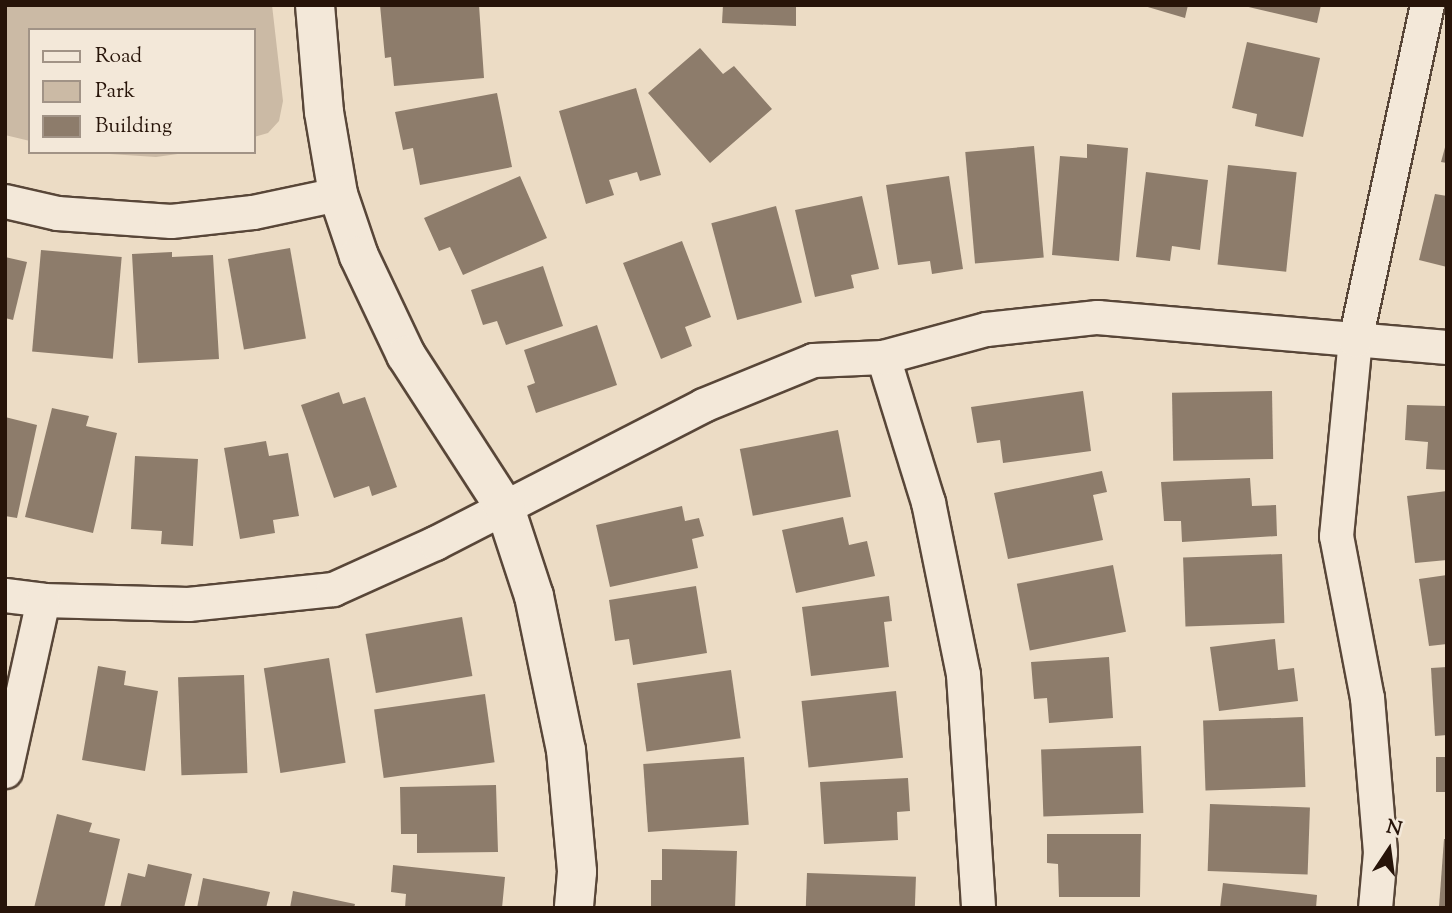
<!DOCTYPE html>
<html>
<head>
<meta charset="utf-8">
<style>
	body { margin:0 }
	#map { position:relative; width:1452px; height:913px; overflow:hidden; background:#ecdcc5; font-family:"Sorts Mill Goudy",serif }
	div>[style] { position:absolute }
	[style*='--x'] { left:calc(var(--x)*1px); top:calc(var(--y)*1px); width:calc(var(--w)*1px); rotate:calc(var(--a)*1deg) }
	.green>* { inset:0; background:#cbbaa5 }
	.building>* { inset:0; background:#8d7c6b; transform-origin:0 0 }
	.roads { filter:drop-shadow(2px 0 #584638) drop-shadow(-2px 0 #584638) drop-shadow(0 2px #584638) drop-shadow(0 -2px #584638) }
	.street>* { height:33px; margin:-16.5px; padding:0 16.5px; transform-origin:16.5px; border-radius:16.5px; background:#f3e8d9 }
	.secondary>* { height:38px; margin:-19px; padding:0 19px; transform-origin:19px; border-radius:19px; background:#f3e8d9 }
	span { translate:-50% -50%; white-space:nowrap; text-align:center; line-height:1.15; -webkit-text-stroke:6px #f3e8d9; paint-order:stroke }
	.frame { position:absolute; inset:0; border:7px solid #271409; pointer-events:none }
	.legend { position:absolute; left:28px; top:28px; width:228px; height:126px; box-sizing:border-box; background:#f3e8d9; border:2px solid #a19386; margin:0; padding:9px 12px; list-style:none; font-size:21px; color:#271409 }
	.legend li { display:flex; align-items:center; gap:14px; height:35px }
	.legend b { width:35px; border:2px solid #a19386 }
	.north { position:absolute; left:1354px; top:815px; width:70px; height:70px; -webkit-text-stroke:5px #f3e8d9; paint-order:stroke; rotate:13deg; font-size:19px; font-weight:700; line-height:28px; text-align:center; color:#271409 }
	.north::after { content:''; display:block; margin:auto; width:24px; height:32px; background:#271409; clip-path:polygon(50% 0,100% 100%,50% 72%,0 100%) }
</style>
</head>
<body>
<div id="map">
	<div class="green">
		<div style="clip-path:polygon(5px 5px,272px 5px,283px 101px,279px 121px,268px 133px,254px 137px,254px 30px,30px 30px,30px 141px,5px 135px)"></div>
		<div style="clip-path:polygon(79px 152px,192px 152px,156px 157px)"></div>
	</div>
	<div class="building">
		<div style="clip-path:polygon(380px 5px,479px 5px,484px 78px,394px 86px,391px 57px,385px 58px)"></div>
		<div style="clip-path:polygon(723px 5px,796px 5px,796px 26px,722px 23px)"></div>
		<div style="clip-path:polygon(1141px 5px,1188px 5px,1185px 18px)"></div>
		<div style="clip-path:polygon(1240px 5px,1321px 5px,1317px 23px)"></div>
		<div style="clip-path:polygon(1247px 42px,1320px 58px,1303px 137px,1255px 126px,1257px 114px,1232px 108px)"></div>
		<div style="clip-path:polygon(700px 48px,723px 74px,734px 66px,772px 109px,710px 163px,648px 93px)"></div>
		<div style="clip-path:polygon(636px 88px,661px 175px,640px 181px,637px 172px,609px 180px,614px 195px,586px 204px,559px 111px)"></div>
		<div style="clip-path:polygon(497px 93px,512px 167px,420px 185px,413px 148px,403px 150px,395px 112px)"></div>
		<div style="clip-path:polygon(1447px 140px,1447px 163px,1441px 162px)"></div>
		<div style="clip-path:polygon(1087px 144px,1128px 148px,1119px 261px,1052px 255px,1060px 156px,1087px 158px)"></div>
		<div style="left:1034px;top:146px;width:112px;height:69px;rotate:85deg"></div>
		<div style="left:1228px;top:165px;width:69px;height:100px;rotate:6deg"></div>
		<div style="clip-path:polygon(1146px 172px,1208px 180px,1200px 250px,1172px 246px,1170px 261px,1136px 257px)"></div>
		<div style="clip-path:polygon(520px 176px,547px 238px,463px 275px,450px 247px,439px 251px,424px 218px)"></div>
		<div style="clip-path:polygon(949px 176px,963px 269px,932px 274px,930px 261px,898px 265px,886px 185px)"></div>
		<div style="clip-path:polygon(1435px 194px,1447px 196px,1447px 267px,1419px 260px)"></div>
		<div style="clip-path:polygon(862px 196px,879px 269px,851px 275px,854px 288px,815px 297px,795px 210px)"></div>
		<div style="left:776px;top:206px;width:100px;height:67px;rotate:75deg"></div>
		<div style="clip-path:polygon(682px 241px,711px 317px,685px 327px,692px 346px,661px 359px,623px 263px)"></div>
		<div style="left:290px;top:248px;width:92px;height:63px;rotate:80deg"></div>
		<div style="left:41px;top:250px;width:81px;height:102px;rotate:5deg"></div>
		<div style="clip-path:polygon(172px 252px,172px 257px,213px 255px,219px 359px,138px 363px,132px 254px)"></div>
		<div style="clip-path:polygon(5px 257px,27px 262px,13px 320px,5px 318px)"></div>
		<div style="clip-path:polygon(543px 266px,563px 326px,506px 345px,497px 321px,483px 325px,471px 290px)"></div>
		<div style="clip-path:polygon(597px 325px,617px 385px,536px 413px,527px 386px,535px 383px,524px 350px)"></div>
		<div style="clip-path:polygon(1083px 391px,1091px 451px,1003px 463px,1000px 440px,977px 443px,971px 407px)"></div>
		<div style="left:1272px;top:391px;width:68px;height:100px;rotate:89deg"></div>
		<div style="clip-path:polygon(339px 392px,343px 404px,365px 397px,397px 487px,372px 496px,369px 486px,334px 498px,301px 405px)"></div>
		<div style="clip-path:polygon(1407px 405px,1447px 406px,1447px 470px,1426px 469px,1428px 442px,1405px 440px)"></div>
		<div style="clip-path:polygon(52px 408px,89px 416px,86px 426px,117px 433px,93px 533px,25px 517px)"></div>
		<div style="clip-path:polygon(5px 417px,37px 425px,17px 518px,5px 516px)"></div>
		<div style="left:838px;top:430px;width:68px;height:100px;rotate:79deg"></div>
		<div style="clip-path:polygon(266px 441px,269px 456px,288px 453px,299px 516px,273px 520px,275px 533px,240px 539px,224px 448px)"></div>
		<div style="clip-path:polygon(135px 456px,198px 459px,193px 546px,161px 544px,162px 531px,131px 529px)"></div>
		<div style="clip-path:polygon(1102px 471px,1107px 492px,1093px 495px,1103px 540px,1008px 559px,994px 493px)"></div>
		<div style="clip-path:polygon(1250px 478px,1252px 506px,1276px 505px,1277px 536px,1182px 542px,1181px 521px,1164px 521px,1161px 482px)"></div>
		<div style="clip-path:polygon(1447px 491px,1447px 560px,1415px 563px,1407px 496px)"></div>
		<div style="clip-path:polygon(682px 506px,685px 521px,699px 518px,704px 536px,692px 539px,698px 568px,610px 587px,596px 525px)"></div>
		<div style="clip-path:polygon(843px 517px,849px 545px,867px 541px,875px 576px,796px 593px,782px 530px)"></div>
		<div style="left:1282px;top:554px;width:69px;height:99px;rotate:88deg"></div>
		<div style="left:1113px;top:565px;width:68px;height:98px;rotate:79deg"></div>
		<div style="clip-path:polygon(1447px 575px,1447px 644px,1429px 646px,1419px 579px)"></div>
		<div style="clip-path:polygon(696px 586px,707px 653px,633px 665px,629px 639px,615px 641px,609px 600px)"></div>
		<div style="clip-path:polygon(889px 596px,892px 621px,884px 622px,889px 667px,811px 676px,802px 607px)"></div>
		<div style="left:462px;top:617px;width:60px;height:98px;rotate:80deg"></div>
		<div style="clip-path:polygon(1275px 639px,1278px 670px,1294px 668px,1298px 701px,1219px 711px,1210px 647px)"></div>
		<div style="clip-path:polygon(1109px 657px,1113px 718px,1049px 723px,1047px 698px,1034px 699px,1031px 662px)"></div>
		<div style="left:329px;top:658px;width:106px;height:66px;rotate:81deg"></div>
		<div style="clip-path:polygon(98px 666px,126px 671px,124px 685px,158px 691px,145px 771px,82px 760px)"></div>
		<div style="clip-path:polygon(1447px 667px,1447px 735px,1435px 736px,1431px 668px)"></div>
		<div style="left:731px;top:670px;width:69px;height:95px;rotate:82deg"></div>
		<div style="left:244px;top:675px;width:98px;height:66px;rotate:88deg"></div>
		<div style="left:896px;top:691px;width:67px;height:95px;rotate:84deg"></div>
		<div style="left:485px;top:694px;width:69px;height:112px;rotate:82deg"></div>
		<div style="left:1303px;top:717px;width:70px;height:100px;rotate:88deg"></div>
		<div style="left:1141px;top:746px;width:67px;height:100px;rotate:88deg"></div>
		<div style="left:744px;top:757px;width:68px;height:101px;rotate:86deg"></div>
		<div style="left:1447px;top:757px;width:35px;height:11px;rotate:90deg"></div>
		<div style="clip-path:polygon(908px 778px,910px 811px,897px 812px,898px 840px,824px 844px,820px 782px)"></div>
		<div style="clip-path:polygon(496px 785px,498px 852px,417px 853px,417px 834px,401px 834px,400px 787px)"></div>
		<div style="left:1210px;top:804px;width:100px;height:67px;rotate:2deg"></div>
		<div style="clip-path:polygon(57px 814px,92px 823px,89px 832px,120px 839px,104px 908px,34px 908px)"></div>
		<div style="clip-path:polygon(1047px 834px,1141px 834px,1140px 897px,1059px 897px,1058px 864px,1047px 863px)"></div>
		<div style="clip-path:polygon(1444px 839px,1447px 839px,1447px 907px,1439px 907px)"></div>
		<div style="clip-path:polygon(662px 849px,737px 851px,735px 908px,651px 908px,651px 880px,662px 880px)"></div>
		<div style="clip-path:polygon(148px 864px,192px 874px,184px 908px,120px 908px,128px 873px,145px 877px)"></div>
		<div style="clip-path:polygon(393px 865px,505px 877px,502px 908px,405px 908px,406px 894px,391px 892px)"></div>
		<div style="left:807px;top:873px;width:109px;height:35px;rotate:2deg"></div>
		<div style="clip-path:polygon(203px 878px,270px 892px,266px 908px,197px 908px)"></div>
		<div style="clip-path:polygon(1223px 883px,1317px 895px,1316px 908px,1220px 908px)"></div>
		<div style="clip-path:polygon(293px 891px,355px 904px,354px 908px,290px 908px)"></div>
	</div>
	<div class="roads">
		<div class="street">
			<div style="--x:5;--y:201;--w:53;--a:13"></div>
			<div style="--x:57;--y:213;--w:114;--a:4"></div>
			<div style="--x:171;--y:221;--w:82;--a:-6.3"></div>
			<div style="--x:253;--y:212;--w:87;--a:-12"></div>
			<div style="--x:883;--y:357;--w:152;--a:72.8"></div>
			<div style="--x:928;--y:502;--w:176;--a:78.5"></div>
			<div style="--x:963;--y:674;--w:234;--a:86.3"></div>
			<div style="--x:5;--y:595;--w:38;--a:7"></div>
			<div style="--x:43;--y:600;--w:145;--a:1.6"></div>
			<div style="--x:188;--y:604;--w:146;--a:-5.9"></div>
			<div style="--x:333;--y:589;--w:112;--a:-24.3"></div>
			<div style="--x:435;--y:543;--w:301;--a:-27.2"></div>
			<div style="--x:703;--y:405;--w:119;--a:-22.2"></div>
			<div style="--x:813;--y:360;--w:70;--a:-2.5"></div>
			<div style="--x:883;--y:357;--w:107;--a:-15.2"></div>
			<div style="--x:986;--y:329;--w:112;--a:-6.2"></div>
			<div style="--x:1097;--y:317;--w:351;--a:4.9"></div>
			<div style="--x:5;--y:771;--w:175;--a:-77.5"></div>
			<div style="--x:1375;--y:908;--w:56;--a:-84.9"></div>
			<div style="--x:1380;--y:852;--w:155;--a:-94.8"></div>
			<div style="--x:1367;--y:698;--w:165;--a:-100.8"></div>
			<div style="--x:1336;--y:536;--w:197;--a:-84.5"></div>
			<div style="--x:1355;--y:340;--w:343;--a:-77.9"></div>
		</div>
		<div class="secondary">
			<div style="--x:315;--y:5;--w:107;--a:85.2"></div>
			<div style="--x:324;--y:112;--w:83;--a:80.3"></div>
			<div style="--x:338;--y:194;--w:65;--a:71.3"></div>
			<div style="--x:359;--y:256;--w:110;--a:64.6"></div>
			<div style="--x:406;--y:355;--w:182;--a:57.1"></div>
			<div style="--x:505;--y:508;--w:93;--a:71.8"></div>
			<div style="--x:534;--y:596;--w:157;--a:78.3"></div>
			<div style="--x:566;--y:750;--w:122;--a:84.8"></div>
			<div style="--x:577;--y:872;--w:36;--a:95"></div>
		</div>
	</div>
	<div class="frame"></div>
	<ul class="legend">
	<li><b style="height:9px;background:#f3e8d9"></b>Road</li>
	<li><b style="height:19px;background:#cbbaa5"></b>Park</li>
	<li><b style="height:19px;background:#8d7c6b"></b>Building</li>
	</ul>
	<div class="north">N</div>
</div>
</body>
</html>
